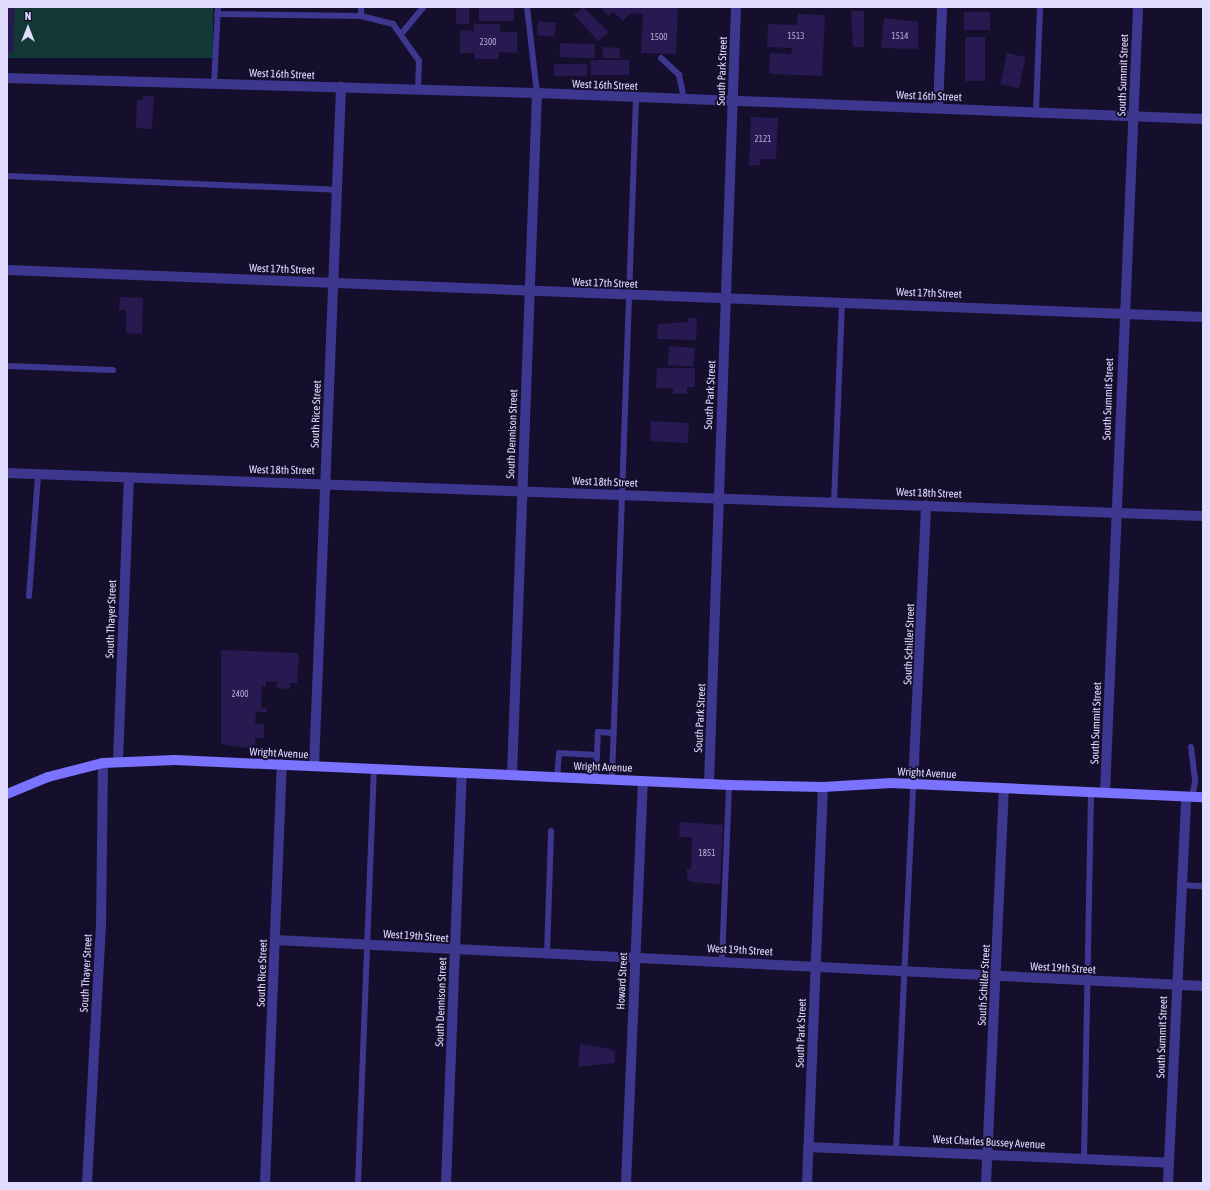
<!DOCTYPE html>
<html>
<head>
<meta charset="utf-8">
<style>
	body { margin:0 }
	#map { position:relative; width:1210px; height:1190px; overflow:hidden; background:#150f2d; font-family:"Asap Condensed",sans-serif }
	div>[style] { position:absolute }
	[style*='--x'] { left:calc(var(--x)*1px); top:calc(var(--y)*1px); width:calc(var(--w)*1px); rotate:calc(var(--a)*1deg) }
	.green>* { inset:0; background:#123838; transform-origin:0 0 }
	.building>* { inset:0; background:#261a50; transform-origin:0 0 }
	.service>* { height:6px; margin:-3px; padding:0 3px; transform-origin:3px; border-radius:3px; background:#3d3790 }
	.minor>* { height:10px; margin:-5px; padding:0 5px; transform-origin:5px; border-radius:5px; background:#3d3790 }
	.secondary>* { height:10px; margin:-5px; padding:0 5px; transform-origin:5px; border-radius:5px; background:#7a73ff }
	span { translate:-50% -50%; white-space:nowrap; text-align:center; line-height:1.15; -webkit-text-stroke:4px #150f2d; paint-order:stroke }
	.number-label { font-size:9px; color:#b2acd3 }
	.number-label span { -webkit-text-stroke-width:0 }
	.street-label { font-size:11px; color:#e1dcff }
	.frame { position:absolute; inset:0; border:8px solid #e1dcff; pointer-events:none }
	.north { position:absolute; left:8px; top:8px; width:40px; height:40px; -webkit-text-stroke:3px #150f2d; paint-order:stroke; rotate:0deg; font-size:11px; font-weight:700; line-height:16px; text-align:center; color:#e1dcff }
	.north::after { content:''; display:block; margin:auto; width:14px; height:18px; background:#e1dcff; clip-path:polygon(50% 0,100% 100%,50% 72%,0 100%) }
</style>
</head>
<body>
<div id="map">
	<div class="green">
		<div style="left:7px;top:7px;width:206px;height:51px"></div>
	</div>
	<div class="building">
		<div style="clip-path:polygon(7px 7px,15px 7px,13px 53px,7px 53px)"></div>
		<div style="left:456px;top:7px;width:13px;height:17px"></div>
		<div style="left:479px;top:7px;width:35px;height:14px"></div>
		<div style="clip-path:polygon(583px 7px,609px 32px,598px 41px,574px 15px)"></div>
		<div style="clip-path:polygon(600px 7px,678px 7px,676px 54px,641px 53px,643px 14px,631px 13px,623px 21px,613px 11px,608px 16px)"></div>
		<div style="clip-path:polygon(851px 11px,864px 11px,864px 47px,853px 47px)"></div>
		<div style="left:964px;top:12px;width:26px;height:18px"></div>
		<div style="clip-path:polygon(798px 14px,825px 15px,822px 76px,769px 74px,770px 53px,791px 54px,792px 48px,767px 47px,768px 24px,797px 25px)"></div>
		<div style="clip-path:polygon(884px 18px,918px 22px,918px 49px,881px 48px)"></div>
		<div style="left:538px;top:21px;width:18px;height:14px;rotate:6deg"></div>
		<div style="clip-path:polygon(474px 24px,500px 24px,500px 32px,517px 32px,517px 53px,499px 52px,499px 59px,475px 59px,475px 53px,460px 53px,460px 30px,474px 31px)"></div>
		<div style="left:965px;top:37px;width:20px;height:44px"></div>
		<div style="left:560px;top:43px;width:35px;height:14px;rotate:2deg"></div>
		<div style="left:603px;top:47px;width:17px;height:11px;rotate:3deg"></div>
		<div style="left:1007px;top:53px;width:19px;height:32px;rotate:12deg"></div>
		<div style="left:591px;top:60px;width:38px;height:15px"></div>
		<div style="left:554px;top:64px;width:33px;height:12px"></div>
		<div style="clip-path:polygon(143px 96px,154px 96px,152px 129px,136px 128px,137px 100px,143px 100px)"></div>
		<div style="clip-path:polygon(751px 117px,778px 118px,776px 159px,760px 159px,760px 165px,749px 166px)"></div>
		<div style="clip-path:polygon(120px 297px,143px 298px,142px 334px,126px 333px,126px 310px,119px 310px)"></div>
		<div style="clip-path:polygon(688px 318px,697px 318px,696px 340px,657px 339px,658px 324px,688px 322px)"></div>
		<div style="left:669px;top:346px;width:26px;height:19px;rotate:4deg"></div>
		<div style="clip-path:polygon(657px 368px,695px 368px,695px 387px,687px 387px,687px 394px,673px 394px,673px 388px,656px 388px)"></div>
		<div style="left:651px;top:421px;width:38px;height:20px;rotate:3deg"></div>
		<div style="clip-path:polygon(221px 650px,299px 653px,297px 683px,290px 683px,290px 689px,277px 688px,277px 682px,266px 681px,266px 687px,262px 686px,261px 708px,267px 708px,267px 712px,256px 712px,255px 723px,264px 724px,264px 738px,255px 738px,255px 745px,245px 748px,221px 744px)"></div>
		<div style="clip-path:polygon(680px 822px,723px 825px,720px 884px,691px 882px,687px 878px,687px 869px,691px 869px,692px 837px,679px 837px)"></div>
		<div style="clip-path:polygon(580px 1044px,611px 1049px,615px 1052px,615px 1063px,578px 1067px)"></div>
	</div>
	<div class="service">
		<div style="--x:527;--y:7;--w:87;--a:83.4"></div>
		<div style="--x:217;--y:14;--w:144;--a:0.8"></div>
		<div style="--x:361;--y:16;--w:33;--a:14"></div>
		<div style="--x:393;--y:24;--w:45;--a:54.9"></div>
		<div style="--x:419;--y:61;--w:29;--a:92"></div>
		<div style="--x:361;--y:16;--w:9;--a:-90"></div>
		<div style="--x:401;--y:34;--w:35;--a:-50"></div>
		<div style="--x:661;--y:58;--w:25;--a:43"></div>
		<div style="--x:679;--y:75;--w:25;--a:78"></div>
		<div style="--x:214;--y:84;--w:77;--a:-87"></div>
		<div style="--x:1036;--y:112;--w:105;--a:-87.8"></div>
		<div style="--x:7;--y:176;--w:330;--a:2.4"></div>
		<div style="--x:7;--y:366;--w:106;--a:2.2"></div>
		<div style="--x:834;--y:502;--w:200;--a:-87.7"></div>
		<div style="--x:29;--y:596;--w:121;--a:-85.7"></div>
		<div style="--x:1191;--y:747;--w:35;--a:83"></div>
		<div style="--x:1195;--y:782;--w:15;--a:101"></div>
		<div style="--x:597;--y:755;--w:23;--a:-88"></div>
		<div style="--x:598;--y:732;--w:16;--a:4"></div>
		<div style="--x:557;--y:777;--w:24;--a:-85"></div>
		<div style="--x:559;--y:753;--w:38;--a:3"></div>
		<div style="--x:597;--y:755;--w:23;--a:95"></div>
		<div style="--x:612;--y:779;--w:681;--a:-87.98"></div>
		<div style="--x:1181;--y:885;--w:22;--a:3"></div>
		<div style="--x:547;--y:954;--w:123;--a:-88.1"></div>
		<div style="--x:722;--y:961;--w:176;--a:-87.7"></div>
		<div style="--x:896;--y:1150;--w:366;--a:-87.3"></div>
		<div style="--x:1084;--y:1159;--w:367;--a:-88.9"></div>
		<div style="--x:358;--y:1183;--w:414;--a:-87.8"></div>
	</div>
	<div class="minor">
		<div style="--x:7;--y:78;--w:530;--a:1.62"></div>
		<div style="--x:537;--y:93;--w:667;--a:2.24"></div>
		<div style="--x:938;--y:108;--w:101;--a:-87.7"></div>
		<div style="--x:7;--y:270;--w:1197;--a:2.25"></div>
		<div style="--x:7;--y:473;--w:1197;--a:2.06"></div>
		<div style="--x:118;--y:761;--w:283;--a:-87.8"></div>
		<div style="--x:314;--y:766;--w:680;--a:-87.72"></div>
		<div style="--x:512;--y:775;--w:682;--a:-87.9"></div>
		<div style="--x:709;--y:783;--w:776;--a:-88.01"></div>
		<div style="--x:913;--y:784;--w:279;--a:-87.3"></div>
		<div style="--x:1105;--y:792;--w:786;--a:-87.59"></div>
		<div style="--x:275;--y:940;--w:929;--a:2.84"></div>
		<div style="--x:808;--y:1147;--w:361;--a:2.5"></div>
		<div style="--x:87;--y:1183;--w:256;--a:-86.9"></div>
		<div style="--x:101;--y:927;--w:164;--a:-89.3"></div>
		<div style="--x:265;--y:1183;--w:419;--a:-87.7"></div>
		<div style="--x:446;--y:1183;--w:410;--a:-87.8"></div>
		<div style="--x:626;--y:1183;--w:402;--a:-87.6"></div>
		<div style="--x:807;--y:1183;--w:396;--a:-87.7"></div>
		<div style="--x:986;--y:1183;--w:395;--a:-87.4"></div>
		<div style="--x:1168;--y:1183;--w:386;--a:-87.3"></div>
	</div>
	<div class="secondary">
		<div style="--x:7;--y:794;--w:44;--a:-22.5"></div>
		<div style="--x:48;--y:777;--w:57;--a:-14.3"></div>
		<div style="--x:103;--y:763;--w:72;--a:-2.4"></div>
		<div style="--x:175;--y:760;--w:555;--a:2.58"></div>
		<div style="--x:729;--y:785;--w:94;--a:1.2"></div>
		<div style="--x:823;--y:787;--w:68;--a:-3.4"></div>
		<div style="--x:891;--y:783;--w:312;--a:2.6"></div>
	</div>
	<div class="number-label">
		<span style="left:796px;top:36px">1513</span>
		<span style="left:900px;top:36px">1514</span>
		<span style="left:659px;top:37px">1500</span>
		<span style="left:488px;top:42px">2300</span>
		<span style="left:763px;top:139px">2121</span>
		<span style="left:240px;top:694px">2400</span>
		<span style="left:707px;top:853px">1851</span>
	</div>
	<div class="street-label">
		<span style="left:722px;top:71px;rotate:-88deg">South Park Street</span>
		<span style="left:282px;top:74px;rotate:2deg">West 16th Street</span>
		<span style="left:1123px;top:75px;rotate:-88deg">South Summit Street</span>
		<span style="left:605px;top:85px;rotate:2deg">West 16th Street</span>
		<span style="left:929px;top:96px;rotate:2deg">West 16th Street</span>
		<span style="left:282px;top:269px;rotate:2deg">West 17th Street</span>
		<span style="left:605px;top:283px;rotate:2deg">West 17th Street</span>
		<span style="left:929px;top:293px;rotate:2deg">West 17th Street</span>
		<span style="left:710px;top:395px;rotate:-87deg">South Park Street</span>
		<span style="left:1108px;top:399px;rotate:-88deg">South Summit Street</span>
		<span style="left:316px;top:414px;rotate:-88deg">South Rice Street</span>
		<span style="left:512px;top:434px;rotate:-88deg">South Dennison Street</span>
		<span style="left:282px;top:470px;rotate:1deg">West 18th Street</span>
		<span style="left:605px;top:482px;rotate:2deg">West 18th Street</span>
		<span style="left:929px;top:493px;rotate:2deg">West 18th Street</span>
		<span style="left:111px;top:619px;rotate:-88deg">South Thayer Street</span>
		<span style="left:909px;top:644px;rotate:-88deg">South Schiller Street</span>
		<span style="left:700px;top:718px;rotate:-87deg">South Park Street</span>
		<span style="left:1096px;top:723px;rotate:-88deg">South Summit Street</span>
		<span style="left:279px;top:753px;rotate:3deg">Wright Avenue</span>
		<span style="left:603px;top:767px;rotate:2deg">Wright Avenue</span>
		<span style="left:927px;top:773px;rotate:3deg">Wright Avenue</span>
		<span style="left:416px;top:936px;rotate:4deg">West 19th Street</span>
		<span style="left:740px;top:950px;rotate:3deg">West 19th Street</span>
		<span style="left:1063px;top:968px;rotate:3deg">West 19th Street</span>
		<span style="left:86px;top:973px;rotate:-87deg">South Thayer Street</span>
		<span style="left:262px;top:973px;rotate:-88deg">South Rice Street</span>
		<span style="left:622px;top:981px;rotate:-87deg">Howard Street</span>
		<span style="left:984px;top:985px;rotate:-87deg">South Schiller Street</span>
		<span style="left:441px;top:1002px;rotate:-88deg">South Dennison Street</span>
		<span style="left:801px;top:1033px;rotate:-88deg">South Park Street</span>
		<span style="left:1162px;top:1037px;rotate:-88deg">South Summit Street</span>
		<span style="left:989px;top:1142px;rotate:3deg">West Charles Bussey Avenue</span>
	</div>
	<div class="frame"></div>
	<div class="north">N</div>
</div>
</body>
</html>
